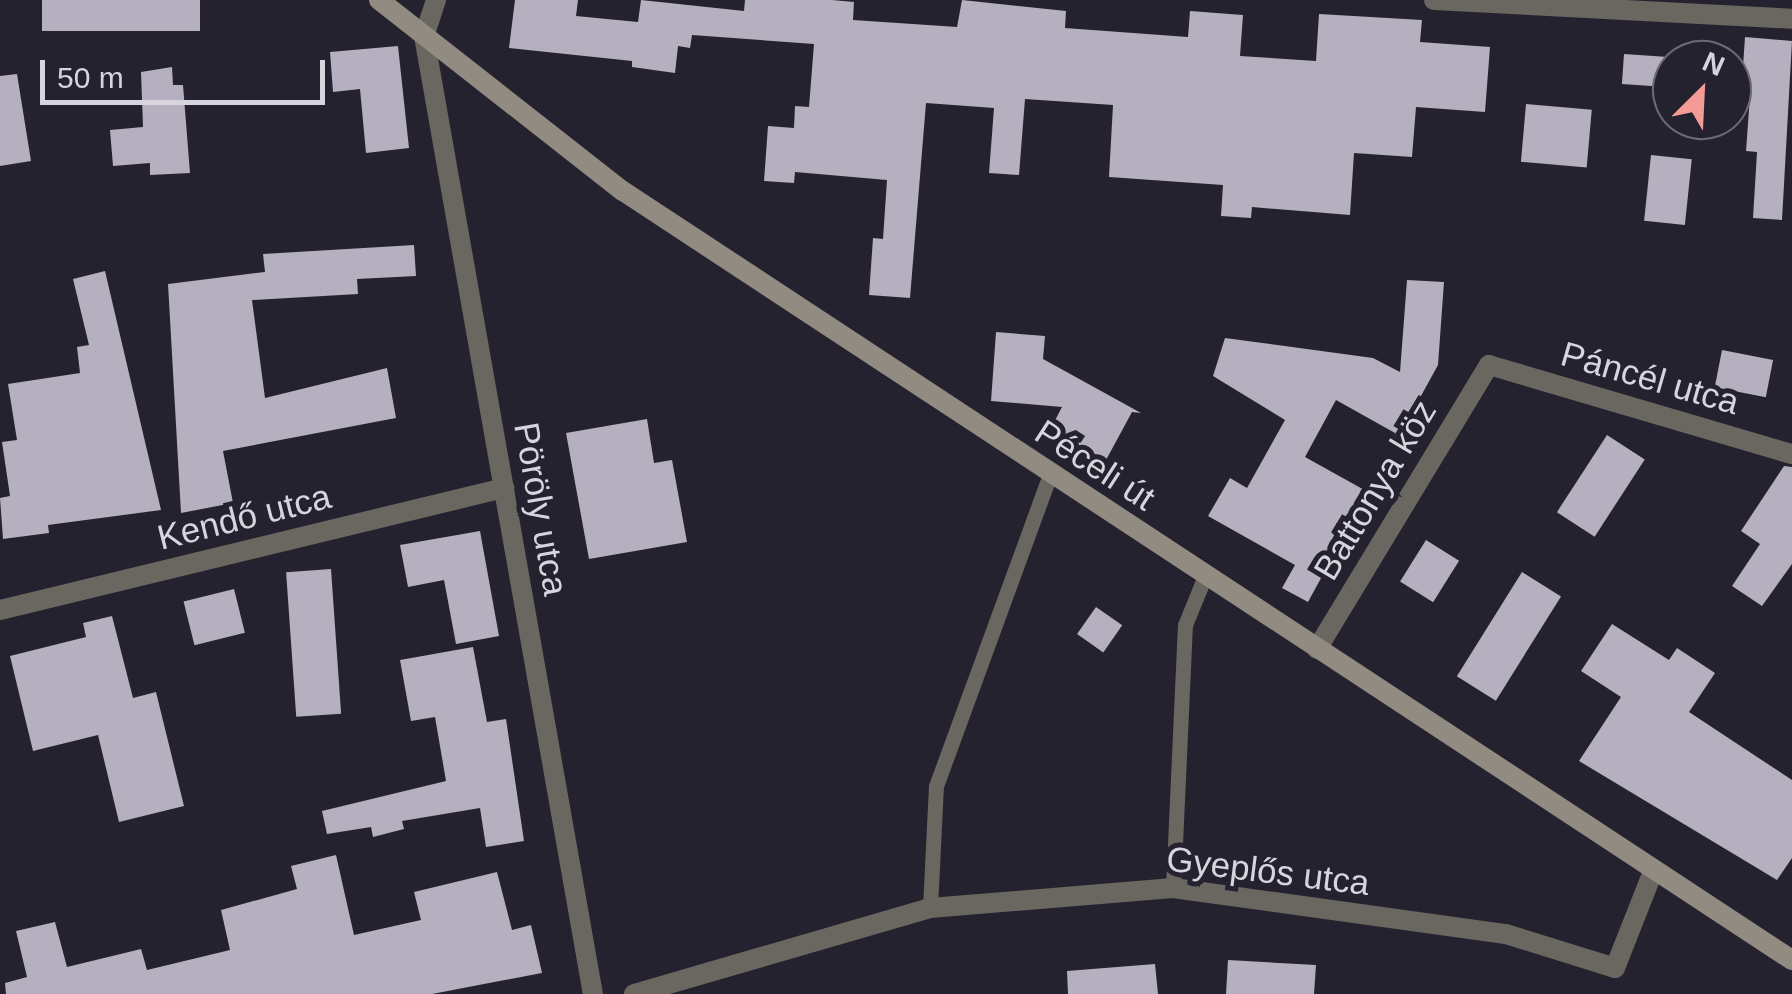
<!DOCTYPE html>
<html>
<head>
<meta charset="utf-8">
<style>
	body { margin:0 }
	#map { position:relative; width:1792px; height:994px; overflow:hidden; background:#25222f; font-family:Arial,sans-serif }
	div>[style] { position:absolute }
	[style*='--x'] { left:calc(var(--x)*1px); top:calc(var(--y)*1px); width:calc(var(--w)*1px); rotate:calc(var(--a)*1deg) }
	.building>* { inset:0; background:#b5afc0; transform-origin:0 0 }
	.service>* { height:15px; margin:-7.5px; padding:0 7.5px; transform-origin:7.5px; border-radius:7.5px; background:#6a6660 }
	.minor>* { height:20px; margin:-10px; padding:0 10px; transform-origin:10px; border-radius:10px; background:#6a6660 }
	.secondary>* { height:20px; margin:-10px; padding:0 10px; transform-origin:10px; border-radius:10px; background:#918b81 }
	span { translate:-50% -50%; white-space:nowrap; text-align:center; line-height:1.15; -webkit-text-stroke:10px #25222f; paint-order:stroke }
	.street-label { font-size:35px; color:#d6d5dd }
	.north { position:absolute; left:1652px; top:40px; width:100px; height:100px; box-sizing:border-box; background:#25222f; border:2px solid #6c6a75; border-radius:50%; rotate:24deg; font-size:28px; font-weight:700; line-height:40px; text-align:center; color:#d6d5dd }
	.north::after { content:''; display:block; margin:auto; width:35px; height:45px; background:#f59b97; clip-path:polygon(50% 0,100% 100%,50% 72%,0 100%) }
	.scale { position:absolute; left:40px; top:60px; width:285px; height:45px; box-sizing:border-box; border:5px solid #d6d5dd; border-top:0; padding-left:12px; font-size:30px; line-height:35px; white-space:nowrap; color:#d6d5dd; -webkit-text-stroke:8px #25222f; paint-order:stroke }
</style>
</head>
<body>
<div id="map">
	<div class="building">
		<div style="left:42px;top:0;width:158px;height:31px"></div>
		<div style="clip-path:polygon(515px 0,578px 0,576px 16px,638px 22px,641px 0,744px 11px,745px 0,832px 0,854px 2px,853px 20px,957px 27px,962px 0,1066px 11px,1065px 28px,1188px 37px,1190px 11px,1243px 15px,1240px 56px,1316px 61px,1319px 14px,1422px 20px,1420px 42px,1490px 47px,1485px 112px,1416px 107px,1412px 157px,1354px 153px,1350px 215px,1252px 207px,1251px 218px,1221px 216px,1223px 185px,1109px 177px,1113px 105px,1025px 99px,1019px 175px,989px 173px,994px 108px,926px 103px,910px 298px,869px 295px,873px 238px,883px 239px,887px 180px,795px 172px,794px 183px,764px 181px,768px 126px,794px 128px,795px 106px,809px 107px,814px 44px,692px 35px,690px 48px,678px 46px,675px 73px,632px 67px,632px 61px,509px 48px)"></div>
		<div style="clip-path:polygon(1745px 37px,1792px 41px,1782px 220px,1753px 218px,1757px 152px,1746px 151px,1751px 82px,1742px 81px)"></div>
		<div style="clip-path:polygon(398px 46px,409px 148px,366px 153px,360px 89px,333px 92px,330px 52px)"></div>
		<div style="left:1624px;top:54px;width:48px;height:30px;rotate:4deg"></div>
		<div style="clip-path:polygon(172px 67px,173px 85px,183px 85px,190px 173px,150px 175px,150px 163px,113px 166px,110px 130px,143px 127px,141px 72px)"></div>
		<div style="clip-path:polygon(17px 74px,31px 161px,0 166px,0 76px)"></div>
		<div style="left:1526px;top:104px;width:66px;height:58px;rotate:5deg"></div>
		<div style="left:1651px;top:155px;width:41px;height:66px;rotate:6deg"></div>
		<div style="clip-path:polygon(414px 245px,416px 276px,357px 279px,358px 294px,252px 300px,265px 398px,387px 368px,396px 418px,223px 451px,233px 503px,181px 513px,168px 284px,265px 272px,263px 254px)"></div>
		<div style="clip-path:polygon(105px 271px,161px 510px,48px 525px,49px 533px,3px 539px,0 498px,10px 496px,2px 442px,17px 440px,8px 384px,80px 373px,77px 347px,89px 345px,73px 279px)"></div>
		<div style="clip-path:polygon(1407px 280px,1444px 282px,1438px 365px,1394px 445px,1395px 433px,1336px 400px,1305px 457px,1368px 492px,1308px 602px,1282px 588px,1295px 565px,1208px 516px,1230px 478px,1247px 488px,1285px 420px,1213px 376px,1225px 338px,1373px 358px,1400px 372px)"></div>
		<div style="clip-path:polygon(996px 332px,1045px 336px,1043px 359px,1141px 413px,1132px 412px,1106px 460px,1050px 430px,1062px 407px,991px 401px)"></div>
		<div style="left:1722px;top:350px;width:52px;height:38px;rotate:11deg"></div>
		<div style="clip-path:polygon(647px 419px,654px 463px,672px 460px,687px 542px,589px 559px,566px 433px)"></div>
		<div style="left:1607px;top:435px;width:45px;height:92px;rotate:33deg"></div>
		<div style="clip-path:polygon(1784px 466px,1792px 467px,1792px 564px,1762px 606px,1732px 586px,1760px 544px,1741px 531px)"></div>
		<div style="clip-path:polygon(480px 531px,499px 636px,456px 644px,444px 580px,408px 587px,400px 545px)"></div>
		<div style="left:1426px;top:540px;width:39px;height:49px;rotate:32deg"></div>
		<div style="left:331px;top:569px;width:145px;height:45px;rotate:86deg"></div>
		<div style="left:1522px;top:572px;width:46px;height:123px;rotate:32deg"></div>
		<div style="left:234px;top:589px;width:45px;height:52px;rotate:76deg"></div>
		<div style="left:1096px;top:607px;width:32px;height:33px;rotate:35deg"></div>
		<div style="clip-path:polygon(112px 616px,133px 698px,156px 692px,184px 806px,119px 822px,98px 735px,33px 751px,10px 656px,86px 637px,83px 623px)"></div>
		<div style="clip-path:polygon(1612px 624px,1669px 660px,1677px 648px,1715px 673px,1689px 712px,1792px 780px,1792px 858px,1777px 880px,1579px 761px,1621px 697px,1581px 671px)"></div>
		<div style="clip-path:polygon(473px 647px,487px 722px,506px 719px,524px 841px,486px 847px,480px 808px,402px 821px,404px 829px,373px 837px,371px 827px,327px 834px,322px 811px,446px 781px,435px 717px,411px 721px,400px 660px)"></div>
		<div style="clip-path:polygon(336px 855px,354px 935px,421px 920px,414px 892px,497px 872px,512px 930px,531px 925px,542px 973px,432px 994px,6px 994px,5px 983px,27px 977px,16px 931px,55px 922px,67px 967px,141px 949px,147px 970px,230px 950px,221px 910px,297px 889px,291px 866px)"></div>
		<div style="clip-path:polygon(1228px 960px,1316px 965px,1314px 994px,1226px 994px)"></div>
		<div style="clip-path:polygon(1155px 964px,1158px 994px,1068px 994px,1067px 971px)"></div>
	</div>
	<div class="service">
		<div style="--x:1173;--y:888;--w:263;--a:-87.4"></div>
		<div style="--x:1185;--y:625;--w:53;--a:-67.8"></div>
		<div style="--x:930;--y:908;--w:122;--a:-87.2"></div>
		<div style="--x:936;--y:786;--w:331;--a:-69.9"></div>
	</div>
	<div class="minor">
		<div style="--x:436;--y:0;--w:38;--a:108"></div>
		<div style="--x:424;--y:36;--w:973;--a:80"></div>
		<div style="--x:1434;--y:0;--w:359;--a:3"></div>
		<div style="--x:0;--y:610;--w:519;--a:-13.61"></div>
		<div style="--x:1317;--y:649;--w:332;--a:-58.8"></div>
		<div style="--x:1489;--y:365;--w:316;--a:16.4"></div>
		<div style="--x:634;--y:994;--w:308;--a:-16.2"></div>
		<div style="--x:930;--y:908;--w:244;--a:-4.7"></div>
		<div style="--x:1173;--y:888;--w:336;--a:7.9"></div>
		<div style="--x:1506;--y:934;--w:114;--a:17.3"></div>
		<div style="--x:1615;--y:968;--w:106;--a:-68.5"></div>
	</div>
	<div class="secondary">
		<div style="--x:379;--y:0;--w:310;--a:38.1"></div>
		<div style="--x:623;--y:191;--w:1399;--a:33.34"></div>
	</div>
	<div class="street-label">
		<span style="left:1650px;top:378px;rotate:16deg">Páncél utca</span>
		<span style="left:1095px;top:465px;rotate:33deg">Péceli út</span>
		<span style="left:1375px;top:490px;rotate:-59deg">Battonya köz</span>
		<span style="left:541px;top:509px;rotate:80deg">Pöröly utca</span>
		<span style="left:244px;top:517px;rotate:-14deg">Kendő utca</span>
		<span style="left:1268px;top:871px;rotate:7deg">Gyeplős utca</span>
	</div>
	<div class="north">N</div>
	<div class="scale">50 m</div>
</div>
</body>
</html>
